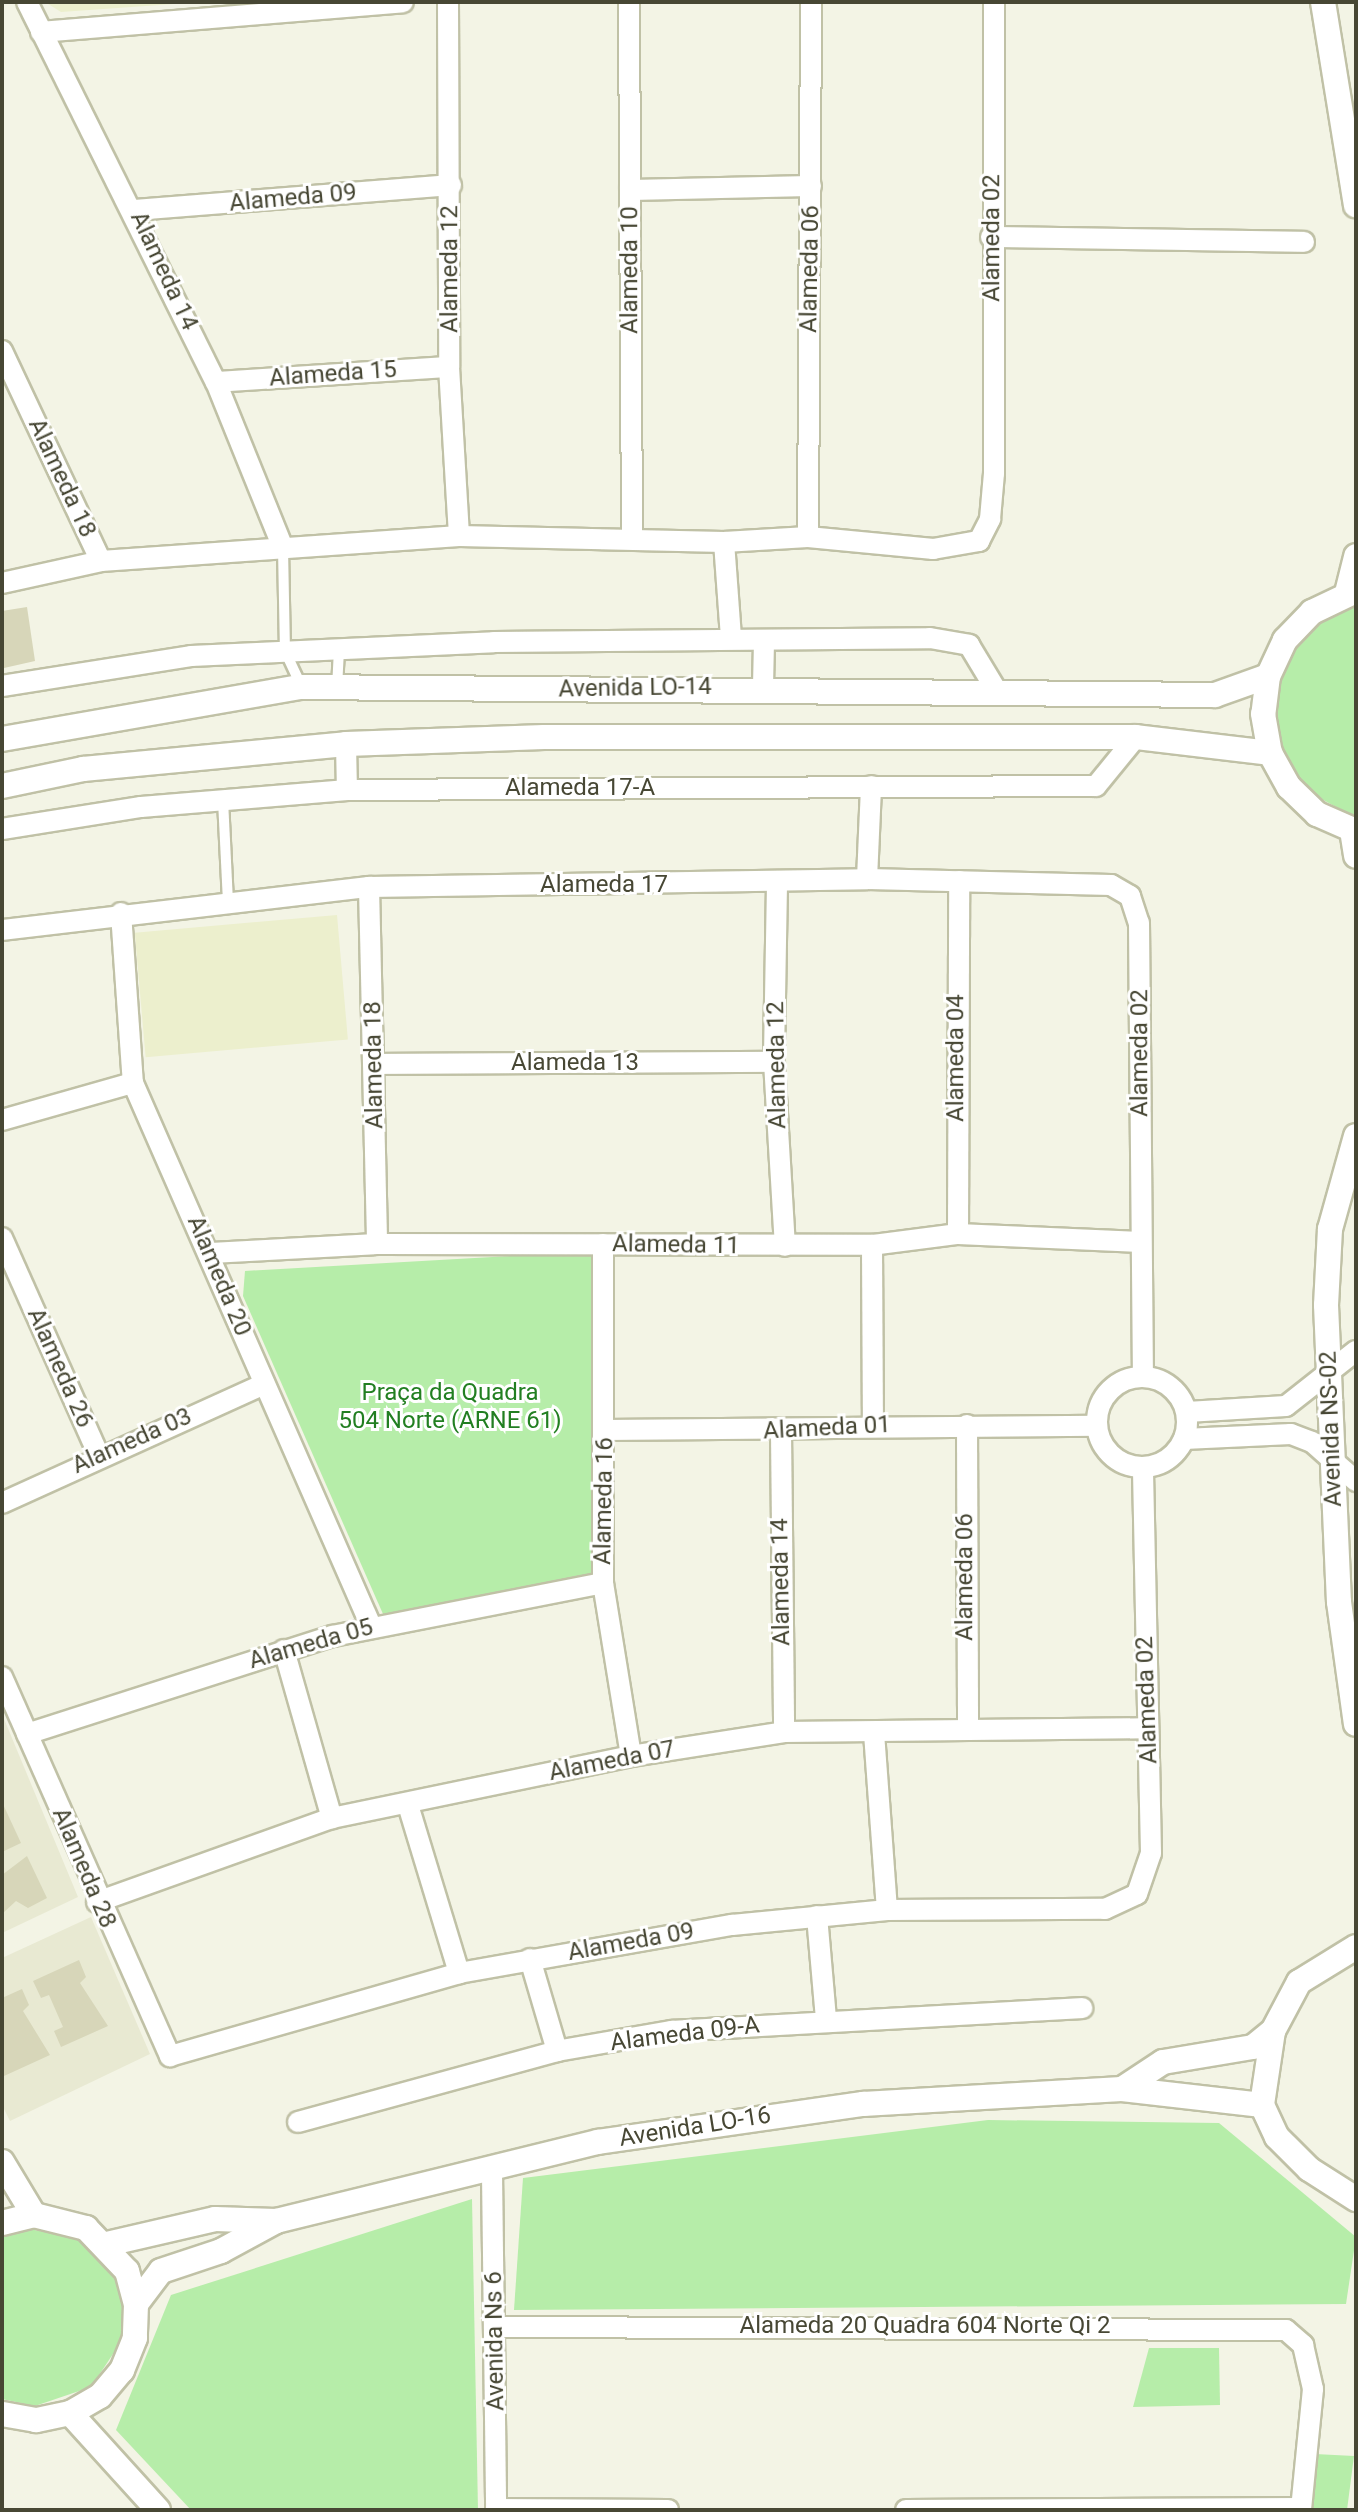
<!DOCTYPE html>
<html>
<head>
<meta charset="utf-8">
<style>
	body { margin:0 }
	#map { position:relative; width:1358px; height:2512px; overflow:hidden; background:#f3f4e5; font-family:Roboto,sans-serif }
	div>[style] { position:absolute }
	[style*='--x'] { left:calc(var(--x)*1px); top:calc(var(--y)*1px); width:calc(var(--w)*1px); rotate:calc(var(--a)*1deg) }
	.residential>* { inset:0; background:#e8e9d2 }
	.education>* { inset:0; background:#ecefcd; transform-origin:0 0 }
	.green>* { inset:0; background:#b6eda9 }
	.building>* { inset:0; background:#d7d6b9 }
	.roads { filter:drop-shadow(2px 0 #c0c1a6) drop-shadow(-2px 0 #c0c1a6) drop-shadow(0 2px #c0c1a6) drop-shadow(0 -2px #c0c1a6) }
	.service>* { height:10px; margin:-5px; padding:0 5px; transform-origin:5px; border-radius:5px; background:#fff }
	.minor>* { height:20px; margin:-10px; padding:0 10px; transform-origin:10px; border-radius:10px; background:#fff }
	.minor>.ring { margin:-10px; padding:0; box-sizing:content-box; background:none; border:20px solid #fff; border-radius:50% }
	.tertiary>* { height:24px; margin:-12px; padding:0 12px; transform-origin:12px; border-radius:12px; background:#fff }
	span { translate:-50% -50%; white-space:nowrap; text-align:center; line-height:1.15; -webkit-text-stroke:6px #fff; paint-order:stroke }
	.street-label { font-size:24px; color:#474734 }
	.park-label { font-size:24px; color:#227f21 }
	.frame { position:absolute; inset:0; border:4px solid #474734; pointer-events:none }
</style>
</head>
<body>
<div id="map">
	<div class="residential">
		<div style="clip-path:polygon(2px 1714px,78px 1897px,2px 1933px)"></div>
		<div style="clip-path:polygon(91px 1917px,150px 2054px,10px 2121px,2px 2105px,2px 1958px)"></div>
	</div>
	<div class="education">
		<div style="clip-path:polygon(45px 2px,202px 2px,61px 12px)"></div>
		<div style="left:337px;top:915px;width:125px;height:203px;rotate:85deg"></div>
	</div>
	<div class="green">
		<div style="clip-path:polygon(1356px 602px,1356px 818px,1307px 791px,1282px 754px,1273px 710px,1282px 666px,1307px 629px)"></div>
		<div style="clip-path:polygon(596px 1251px,597px 1574px,383px 1614px,243px 1296px,245px 1271px)"></div>
		<div style="clip-path:polygon(988px 2120px,1219px 2123px,1356px 2237px,1346px 2304px,514px 2310px,523px 2178px)"></div>
		<div style="clip-path:polygon(472px 2199px,478px 2510px,191px 2510px,116px 2430px,171px 2295px)"></div>
		<div style="clip-path:polygon(24px 2228px,81px 2239px,118px 2281px,125px 2310px,123px 2339px,91px 2387px,35px 2406px,2px 2399px,2px 2235px)"></div>
		<div style="clip-path:polygon(1149px 2348px,1219px 2348px,1220px 2405px,1133px 2407px)"></div>
		<div style="clip-path:polygon(1315px 2454px,1354px 2456px,1347px 2510px,1305px 2510px)"></div>
	</div>
	<div class="building">
		<div style="clip-path:polygon(27px 607px,35px 661px,4px 668px,2px 611px)"></div>
		<div style="clip-path:polygon(2px 1802px,21px 1843px,2px 1852px)"></div>
		<div style="clip-path:polygon(27px 1856px,47px 1898px,28px 1908px,16px 1901px,2px 1914px,2px 1875px)"></div>
		<div style="clip-path:polygon(79px 1960px,86px 1977px,80px 1983px,108px 2026px,61px 2047px,54px 2031px,63px 2027px,49px 1995px,41px 1998px,33px 1981px)"></div>
		<div style="clip-path:polygon(22px 1989px,29px 2005px,23px 2011px,50px 2055px,4px 2076px,2px 1998px)"></div>
	</div>
	<div class="roads">
		<div class="service">
			<div style="--x:283;--y:548;--w:103;--a:88.9"></div>
			<div style="--x:285;--y:651;--w:38;--a:65"></div>
			<div style="--x:337;--y:688;--w:38;--a:-87"></div>
			<div style="--x:223;--y:800;--w:101;--a:87.2"></div>
		</div>
		<div class="minor">
			<div style="--x:27;--y:2;--w:424;--a:63.6"></div>
			<div style="--x:216;--y:382;--w:179;--a:68"></div>
			<div style="--x:448;--y:2;--w:365;--a:89.8"></div>
			<div style="--x:449;--y:367;--w:169;--a:86.6"></div>
			<div style="--x:629;--y:2;--w:536;--a:89.68"></div>
			<div style="--x:41;--y:32;--w:363;--a:-4.7"></div>
			<div style="--x:630;--y:190;--w:181;--a:-1.3"></div>
			<div style="--x:135;--y:210;--w:317;--a:-4.5"></div>
			<div style="--x:991;--y:237;--w:313;--a:0.9"></div>
			<div style="--x:2;--y:351;--w:232;--a:64.8"></div>
			<div style="--x:216;--y:382;--w:233;--a:-3.7"></div>
			<div style="--x:808;--y:537;--w:535;--a:-89.68"></div>
			<div style="--x:724;--y:542;--w:96;--a:85.8"></div>
			<div style="--x:2;--y:583;--w:101;--a:-12.5"></div>
			<div style="--x:101;--y:561;--w:359;--a:-4"></div>
			<div style="--x:459;--y:536;--w:265;--a:1.3"></div>
			<div style="--x:724;--y:542;--w:84;--a:-3.4"></div>
			<div style="--x:808;--y:537;--w:126;--a:5.5"></div>
			<div style="--x:933;--y:549;--w:47;--a:-9.9"></div>
			<div style="--x:979;--y:541;--w:25;--a:-63"></div>
			<div style="--x:990;--y:519;--w:46;--a:-85"></div>
			<div style="--x:994;--y:473;--w:471;--a:-90"></div>
			<div style="--x:2;--y:686;--w:191;--a:-9"></div>
			<div style="--x:191;--y:656;--w:303;--a:-2.6"></div>
			<div style="--x:494;--y:642;--w:436;--a:-0.5"></div>
			<div style="--x:930;--y:638;--w:40;--a:10"></div>
			<div style="--x:969;--y:645;--w:56;--a:58.9"></div>
			<div style="--x:763;--y:686;--w:45;--a:-88.7"></div>
			<div style="--x:346;--y:744;--w:46;--a:88.8"></div>
			<div style="--x:2;--y:829;--w:141;--a:-9"></div>
			<div style="--x:141;--y:807;--w:207;--a:-4.7"></div>
			<div style="--x:347;--y:790;--w:749;--a:-0.31"></div>
			<div style="--x:1096;--y:786;--w:63;--a:-50.8"></div>
			<div style="--x:867;--y:879;--w:93;--a:-87.5"></div>
			<div style="--x:777;--y:884;--w:178;--a:91"></div>
			<div style="--x:774;--y:1062;--w:184;--a:86.6"></div>
			<div style="--x:369;--y:887;--w:357;--a:88.7"></div>
			<div style="--x:121;--y:913;--w:170;--a:86"></div>
			<div style="--x:133;--y:1083;--w:593;--a:66.33"></div>
			<div style="--x:2;--y:930;--w:370;--a:-6.7"></div>
			<div style="--x:369;--y:887;--w:498;--a:-0.9"></div>
			<div style="--x:867;--y:879;--w:244;--a:1.4"></div>
			<div style="--x:1111;--y:885;--w:22;--a:30"></div>
			<div style="--x:1130;--y:896;--w:28;--a:72"></div>
			<div style="--x:1139;--y:923;--w:454;--a:89.5"></div>
			<div style="--x:375;--y:1064;--w:399;--a:-0.3"></div>
			<div style="--x:2;--y:1120;--w:136;--a:-15.8"></div>
			<div style="--x:958;--y:1234;--w:353;--a:-89.8"></div>
			<div style="--x:2;--y:1238;--w:236;--a:66"></div>
			<div style="--x:603;--y:1244;--w:339;--a:90"></div>
			<div style="--x:603;--y:1583;--w:175;--a:80.8"></div>
			<div style="--x:872;--y:1245;--w:177;--a:89.7"></div>
			<div style="--x:211;--y:1253;--w:166;--a:-3.1"></div>
			<div style="--x:377;--y:1244;--w:495;--a:0.1"></div>
			<div style="--x:872;--y:1245;--w:87;--a:-7.3"></div>
			<div style="--x:958;--y:1234;--w:183;--a:2.5"></div>
			<div class="ring" style="left:1097px;top:1377px;width:70px;height:70px"></div>
			<div style="--x:1187;--y:1412;--w:99;--a:-3.5"></div>
			<div style="--x:1286;--y:1406;--w:89;--a:-38.2"></div>
			<div style="--x:967;--y:1425;--w:305;--a:89.8"></div>
			<div style="--x:605;--y:1430;--w:492;--a:-0.5"></div>
			<div style="--x:781;--y:1432;--w:300;--a:89.4"></div>
			<div style="--x:1184;--y:1439;--w:107;--a:-2.7"></div>
			<div style="--x:1291;--y:1434;--w:22;--a:21"></div>
			<div style="--x:1312;--y:1442;--w:59;--a:41.6"></div>
			<div style="--x:2;--y:1503;--w:288;--a:-24.4"></div>
			<div style="--x:284;--y:1650;--w:175;--a:74.1"></div>
			<div style="--x:2;--y:1677;--w:415;--a:66.1"></div>
			<div style="--x:170;--y:2056;--w:301;--a:-16"></div>
			<div style="--x:459;--y:1973;--w:277;--a:-10"></div>
			<div style="--x:732;--y:1925;--w:156;--a:-5.5"></div>
			<div style="--x:887;--y:1910;--w:218;--a:-0.3"></div>
			<div style="--x:1105;--y:1909;--w:35;--a:-25"></div>
			<div style="--x:1137;--y:1894;--w:43;--a:-71.1"></div>
			<div style="--x:1151;--y:1853;--w:386;--a:-91.2"></div>
			<div style="--x:874;--y:1733;--w:177;--a:85.8"></div>
			<div style="--x:27;--y:1734;--w:321;--a:-17.8"></div>
			<div style="--x:333;--y:1636;--w:275;--a:-11.1"></div>
			<div style="--x:408;--y:1805;--w:176;--a:73.1"></div>
			<div style="--x:97;--y:1902;--w:250;--a:-19.7"></div>
			<div style="--x:332;--y:1818;--w:305;--a:-11.7"></div>
			<div style="--x:631;--y:1756;--w:155;--a:-8.9"></div>
			<div style="--x:784;--y:1732;--w:362;--a:-0.6"></div>
			<div style="--x:817;--y:1916;--w:103;--a:85"></div>
			<div style="--x:530;--y:1959;--w:96;--a:73.6"></div>
			<div style="--x:298;--y:2122;--w:269;--a:-15.3"></div>
			<div style="--x:557;--y:2051;--w:117;--a:-9.9"></div>
			<div style="--x:672;--y:2031;--w:411;--a:-3.2"></div>
			<div style="--x:492;--y:2172;--w:338;--a:89.3"></div>
			<div style="--x:495;--y:2327;--w:791;--a:0.22"></div>
			<div style="--x:1286;--y:2330;--w:23;--a:41"></div>
			<div style="--x:1303;--y:2345;--w:45;--a:77.2"></div>
			<div style="--x:1313;--y:2389;--w:122;--a:95.7"></div>
			<div style="--x:496;--y:2509;--w:172;--a:0.3"></div>
			<div style="--x:906;--y:2510;--w:395;--a:-0.3"></div>
		</div>
		<div class="tertiary">
			<div style="--x:1323;--y:2;--w:206;--a:80.8"></div>
			<div style="--x:1356;--y:591;--w:49;--a:154.5"></div>
			<div style="--x:1312;--y:612;--w:39;--a:134"></div>
			<div style="--x:1285;--y:640;--w:40;--a:115"></div>
			<div style="--x:1268;--y:676;--w:38;--a:97"></div>
			<div style="--x:1263;--y:714;--w:40;--a:80"></div>
			<div style="--x:1270;--y:753;--w:39;--a:61"></div>
			<div style="--x:1289;--y:787;--w:39;--a:44"></div>
			<div style="--x:1317;--y:814;--w:43;--a:23.6"></div>
			<div style="--x:1347;--y:593;--w:38;--a:-76"></div>
			<div style="--x:2;--y:739;--w:303;--a:-9.9"></div>
			<div style="--x:301;--y:687;--w:914;--a:0.5"></div>
			<div style="--x:1215;--y:695;--w:56;--a:-19.7"></div>
			<div style="--x:2;--y:786;--w:83;--a:-11.9"></div>
			<div style="--x:83;--y:769;--w:264;--a:-5.4"></div>
			<div style="--x:346;--y:744;--w:198;--a:-2"></div>
			<div style="--x:544;--y:737;--w:592;--a:0"></div>
			<div style="--x:1136;--y:737;--w:135;--a:6.8"></div>
			<div style="--x:1352;--y:830;--w:26;--a:81"></div>
			<div style="--x:1356;--y:1136;--w:97;--a:105.6"></div>
			<div style="--x:1330;--y:1229;--w:76;--a:93"></div>
			<div style="--x:1326;--y:1305;--w:297;--a:87.5"></div>
			<div style="--x:1339;--y:1602;--w:123;--a:82.1"></div>
			<div style="--x:1356;--y:1947;--w:67;--a:148.4"></div>
			<div style="--x:1299;--y:1982;--w:55;--a:118"></div>
			<div style="--x:1273;--y:2031;--w:75;--a:98.5"></div>
			<div style="--x:1262;--y:2105;--w:35;--a:65"></div>
			<div style="--x:1277;--y:2137;--w:45;--a:45"></div>
			<div style="--x:1309;--y:2169;--w:56;--a:32.6"></div>
			<div style="--x:1122;--y:2089;--w:49;--a:-33.4"></div>
			<div style="--x:1163;--y:2062;--w:91;--a:-9.5"></div>
			<div style="--x:1253;--y:2047;--w:26;--a:-39"></div>
			<div style="--x:2;--y:2162;--w:62;--a:58.9"></div>
			<div style="--x:2;--y:2223;--w:33;--a:-14"></div>
			<div style="--x:34;--y:2215;--w:54;--a:14"></div>
			<div style="--x:86;--y:2228;--w:59;--a:46.4"></div>
			<div style="--x:127;--y:2271;--w:34;--a:75"></div>
			<div style="--x:136;--y:2304;--w:34;--a:92"></div>
			<div style="--x:135;--y:2338;--w:35;--a:112"></div>
			<div style="--x:122;--y:2370;--w:34;--a:130"></div>
			<div style="--x:100;--y:2396;--w:34;--a:150"></div>
			<div style="--x:70;--y:2413;--w:35;--a:168"></div>
			<div style="--x:36;--y:2420;--w:35;--a:-170"></div>
			<div style="--x:107;--y:2244;--w:111;--a:-13"></div>
			<div style="--x:215;--y:2219;--w:61;--a:1.9"></div>
			<div style="--x:136;--y:2304;--w:41;--a:-52.9"></div>
			<div style="--x:161;--y:2271;--w:63;--a:-18.4"></div>
			<div style="--x:221;--y:2251;--w:63;--a:-28.6"></div>
			<div style="--x:276;--y:2221;--w:332;--a:-13.8"></div>
			<div style="--x:598;--y:2142;--w:268;--a:-8.2"></div>
			<div style="--x:863;--y:2104;--w:259;--a:-3.3"></div>
			<div style="--x:1122;--y:2089;--w:141;--a:6.5"></div>
			<div style="--x:70;--y:2413;--w:131;--a:47.8"></div>
		</div>
	</div>
	<div class="street-label">
		<span style="left:293px;top:198px;rotate:-5deg">Alameda 09</span>
		<span style="left:992px;top:238px;rotate:-90deg">Alameda 02</span>
		<span style="left:450px;top:269px;rotate:-90deg">Alameda 12</span>
		<span style="left:810px;top:269px;rotate:-89deg">Alameda 06</span>
		<span style="left:630px;top:270px;rotate:-90deg">Alameda 10</span>
		<span style="left:164px;top:271px;rotate:65deg">Alameda 14</span>
		<span style="left:333px;top:374px;rotate:-4deg">Alameda 15</span>
		<span style="left:62px;top:478px;rotate:65deg">Alameda 18</span>
		<span style="left:635px;top:688px;rotate:-1deg">Avenida LO-14</span>
		<span style="left:580px;top:788px">Alameda 17-A</span>
		<span style="left:604px;top:885px">Alameda 17</span>
		<span style="left:1140px;top:1053px;rotate:-90deg">Alameda 02</span>
		<span style="left:956px;top:1058px;rotate:-90deg">Alameda 04</span>
		<span style="left:575px;top:1063px">Alameda 13</span>
		<span style="left:374px;top:1065px;rotate:-91deg">Alameda 18</span>
		<span style="left:777px;top:1065px;rotate:-91deg">Alameda 12</span>
		<span style="left:676px;top:1245px;rotate:1deg">Alameda 11</span>
		<span style="left:219px;top:1276px;rotate:67deg">Alameda 20</span>
		<span style="left:60px;top:1368px;rotate:66deg">Alameda 26</span>
		<span style="left:827px;top:1428px;rotate:-3deg">Alameda 01</span>
		<span style="left:1331px;top:1429px;rotate:-92deg">Avenida NS-02</span>
		<span style="left:132px;top:1441px;rotate:-24deg">Alameda 03</span>
		<span style="left:604px;top:1501px;rotate:-89deg">Alameda 16</span>
		<span style="left:965px;top:1577px;rotate:-90deg">Alameda 06</span>
		<span style="left:781px;top:1582px;rotate:-91deg">Alameda 14</span>
		<span style="left:311px;top:1644px;rotate:-16deg">Alameda 05</span>
		<span style="left:1147px;top:1700px;rotate:-92deg">Alameda 02</span>
		<span style="left:612px;top:1761px;rotate:-11deg">Alameda 07</span>
		<span style="left:84px;top:1868px;rotate:67deg">Alameda 28</span>
		<span style="left:631px;top:1942px;rotate:-10deg">Alameda 09</span>
		<span style="left:685px;top:2034px;rotate:-7deg">Alameda 09-A</span>
		<span style="left:695px;top:2127px;rotate:-9deg">Avenida LO-16</span>
		<span style="left:925px;top:2326px">Alameda 20 Quadra 604 Norte Qi 2</span>
		<span style="left:495px;top:2341px;rotate:-91deg">Avenida Ns 6</span>
	</div>
	<div class="park-label">
		<span style="left:450px;top:1407px">Praça da Quadra<br>504 Norte (ARNE 61)</span>
	</div>
	<div class="frame"></div>
</div>
</body>
</html>
